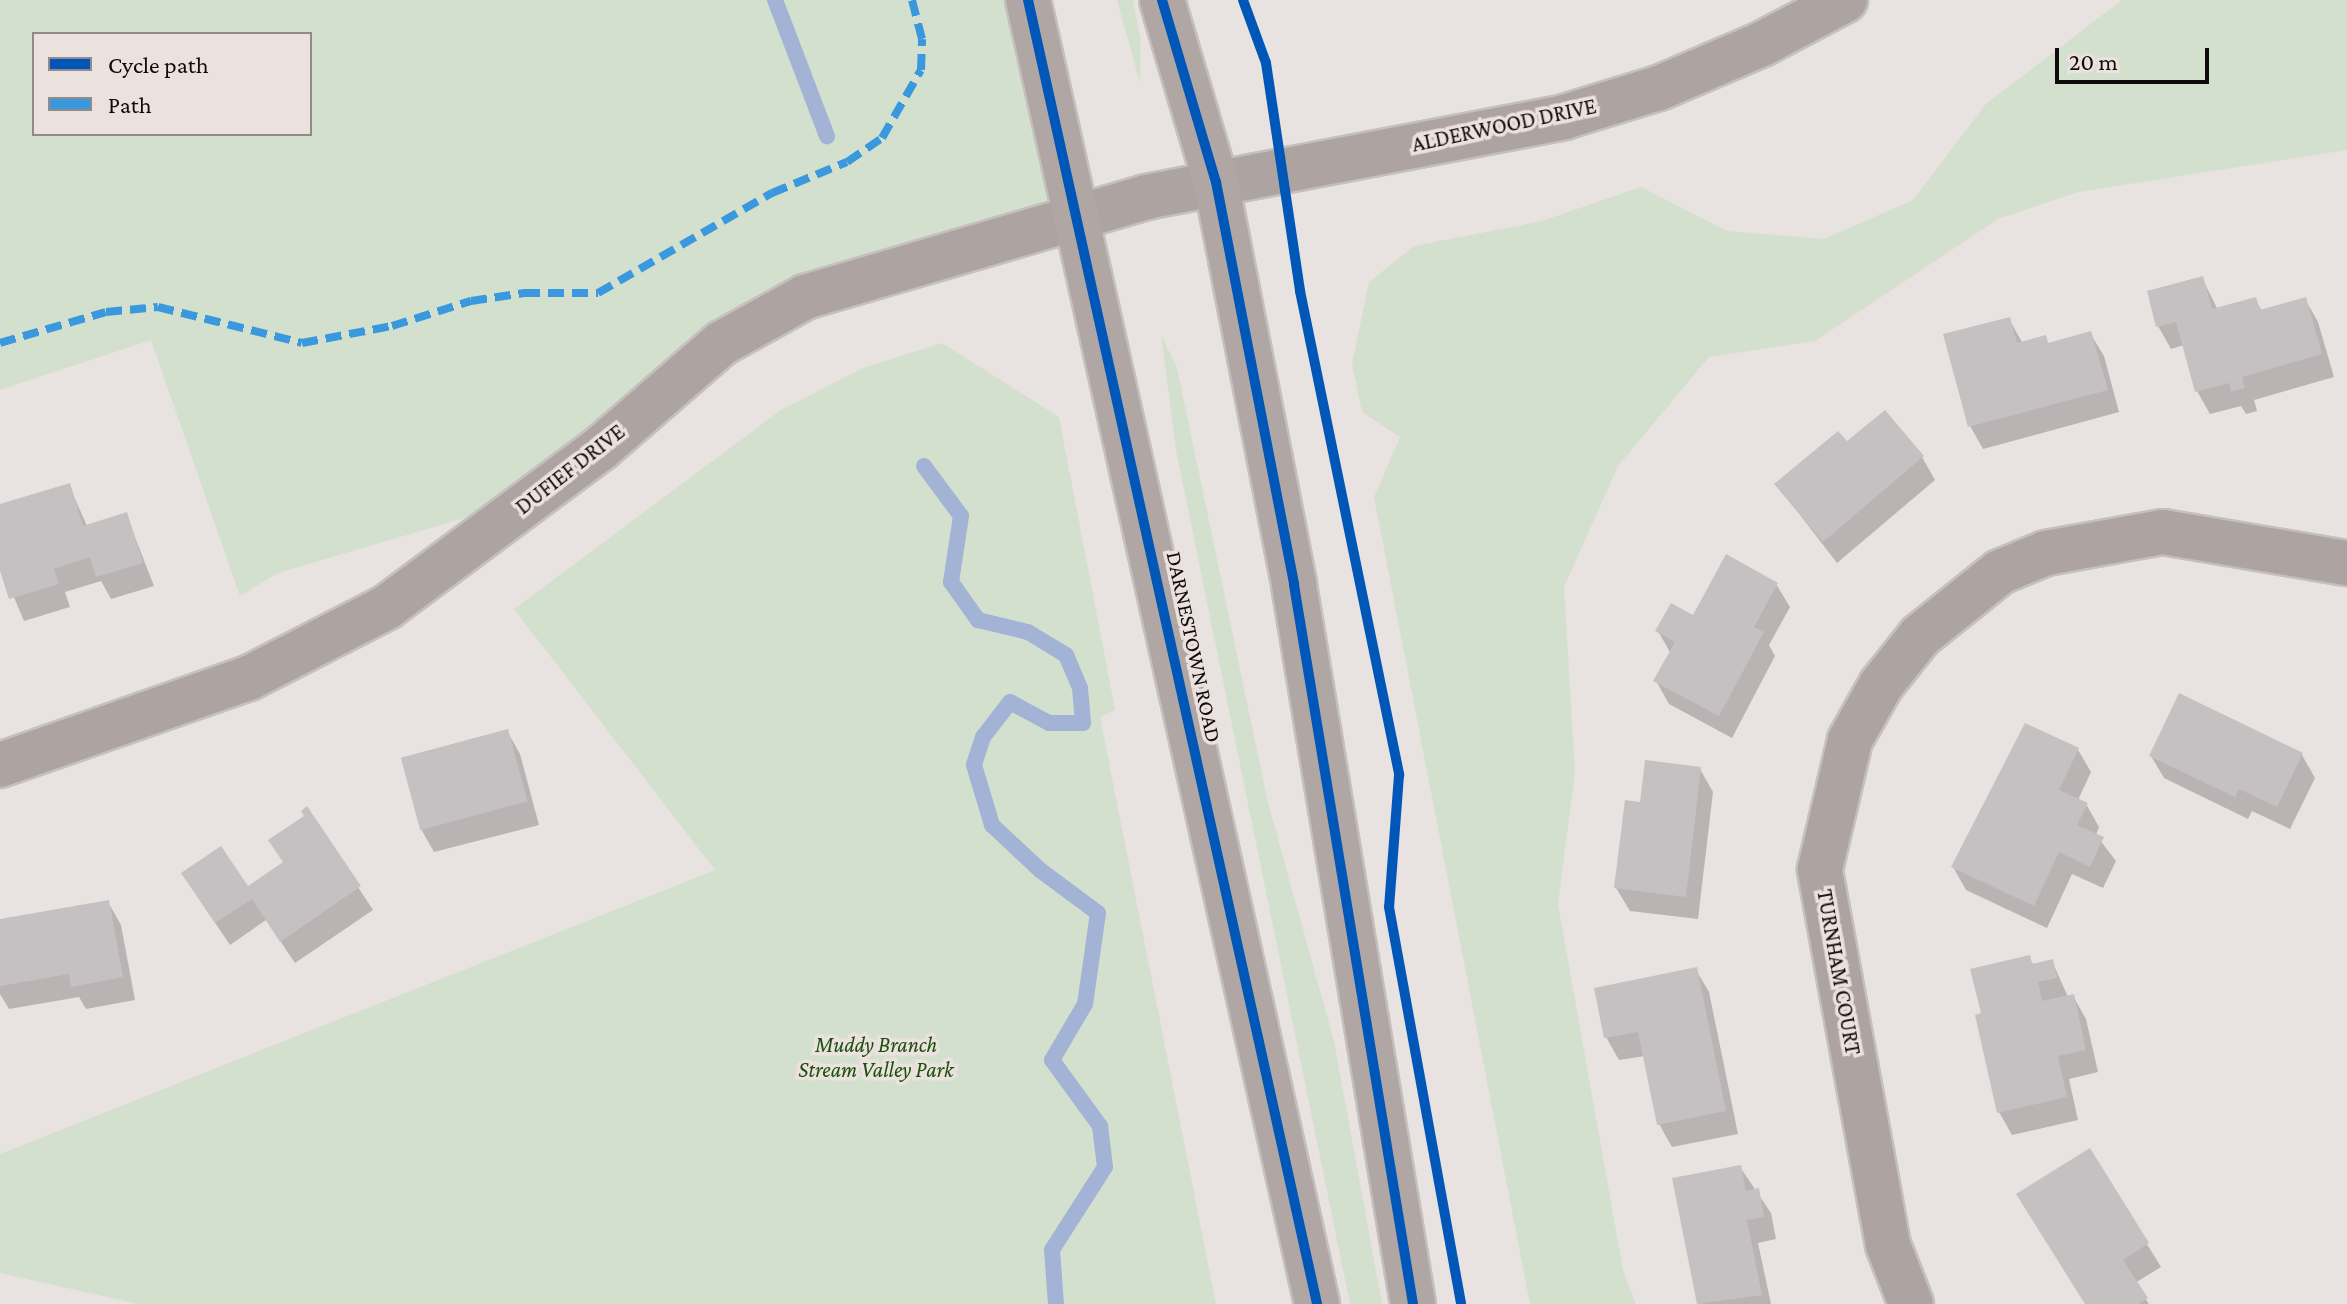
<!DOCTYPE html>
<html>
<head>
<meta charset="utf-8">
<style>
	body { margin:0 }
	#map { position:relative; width:2347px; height:1304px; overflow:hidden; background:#e8e2e0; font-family:"Crimson Pro",serif }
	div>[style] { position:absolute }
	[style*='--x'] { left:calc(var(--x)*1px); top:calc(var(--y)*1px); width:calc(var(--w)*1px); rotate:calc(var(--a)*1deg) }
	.green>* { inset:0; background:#d4e0ce }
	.shadow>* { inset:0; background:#0003 }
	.stream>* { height:16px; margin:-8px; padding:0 8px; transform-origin:8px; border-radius:8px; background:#a3b3d6 }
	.building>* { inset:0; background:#c5c1c2; transform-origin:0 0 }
	.roads { filter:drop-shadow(2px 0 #c4c0bf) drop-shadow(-2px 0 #c4c0bf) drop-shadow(0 2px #c4c0bf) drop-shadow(0 -2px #c4c0bf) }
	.minor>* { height:44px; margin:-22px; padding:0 22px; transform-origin:22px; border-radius:22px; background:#ada4a2 }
	.primary>* { height:44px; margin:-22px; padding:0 22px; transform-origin:22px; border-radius:22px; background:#b0a6a4 }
	.quiet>* { height:8px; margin-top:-4px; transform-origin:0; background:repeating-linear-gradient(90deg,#3a99de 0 16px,transparent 0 24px) }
	.cycleway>* { height:10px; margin:-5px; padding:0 5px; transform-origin:5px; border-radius:5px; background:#0057b8 }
	span { translate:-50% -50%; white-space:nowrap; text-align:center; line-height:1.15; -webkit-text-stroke:7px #ebe1dd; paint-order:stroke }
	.street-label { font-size:22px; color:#0e0b0a }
	.park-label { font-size:22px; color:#1a4f0f; font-style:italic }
	.legend { position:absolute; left:32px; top:32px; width:280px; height:104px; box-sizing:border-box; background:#ebe1dd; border:2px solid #938b89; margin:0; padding:10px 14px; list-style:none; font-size:24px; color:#0e0b0a }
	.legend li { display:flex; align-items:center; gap:16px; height:40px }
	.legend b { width:40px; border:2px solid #938b89 }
	.scale { position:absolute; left:2055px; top:48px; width:154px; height:36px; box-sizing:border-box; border:4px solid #0e0b0a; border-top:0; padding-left:10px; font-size:24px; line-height:28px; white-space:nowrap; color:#0e0b0a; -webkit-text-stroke:6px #ebe1dd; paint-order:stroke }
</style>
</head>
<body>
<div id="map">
	<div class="green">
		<div style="clip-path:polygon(evenodd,0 0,1028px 0,1079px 218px,722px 343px,539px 496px,278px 573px,240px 596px,151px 340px,0 390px,0 0,34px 34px,310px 34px,310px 134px,34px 134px,34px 34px)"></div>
		<div style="clip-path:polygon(1117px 0,1133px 0,1141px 43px,1140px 83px)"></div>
		<div style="clip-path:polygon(2122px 0,2347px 0,2347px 150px,2078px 192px,1998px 219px,1815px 341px,1709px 357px,1618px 466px,1564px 587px,1575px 773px,1558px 904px,1623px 1270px,1636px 1304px,1530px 1304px,1374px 497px,1400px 437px,1362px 412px,1352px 364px,1369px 282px,1414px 246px,1542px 221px,1641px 187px,1727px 231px,1824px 239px,1913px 200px,1986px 104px)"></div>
		<div style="clip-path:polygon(1161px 334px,1177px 368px,1268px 803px,1334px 1041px,1382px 1304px,1350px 1304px,1176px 450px)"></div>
		<div style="clip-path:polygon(942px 343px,1059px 417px,1115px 710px,1100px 717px,1216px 1304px,138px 1304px,0 1273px,0 1154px,715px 870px,514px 609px,781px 410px,863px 368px)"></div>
	</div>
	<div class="shadow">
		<div style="clip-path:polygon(2202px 278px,2218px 310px,2255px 299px,2262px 311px,2305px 299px,2318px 322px,2334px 377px,2254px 400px,2257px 411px,2246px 414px,2241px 406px,2210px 414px,2197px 391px,2184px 345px,2171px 349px,2158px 326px)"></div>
		<div style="clip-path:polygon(2009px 319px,2022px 342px,2045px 338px,2049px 344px,2090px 333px,2104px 356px,2119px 412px,1983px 449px,1970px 426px)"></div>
		<div style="clip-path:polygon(1847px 444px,1922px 457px,1935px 480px,1837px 563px,1777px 485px)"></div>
		<div style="clip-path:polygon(69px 485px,87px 526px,126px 514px,154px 586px,111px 599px,101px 581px,65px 592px,70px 607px,24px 621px,0 564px,0 506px)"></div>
		<div style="clip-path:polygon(1776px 584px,1790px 607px,1769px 645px,1775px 656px,1732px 738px,1669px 704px,1656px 681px,1671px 654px,1658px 631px)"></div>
		<div style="clip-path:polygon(507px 731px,520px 754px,539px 825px,434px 852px,421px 829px)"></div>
		<div style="clip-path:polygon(2078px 750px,2091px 772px,2078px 800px,2086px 804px,2099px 827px,2096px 835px,2116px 861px,2103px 888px,2072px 874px,2047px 928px,1966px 890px,1953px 867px)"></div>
		<div style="clip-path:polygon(2302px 755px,2315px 778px,2290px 829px,2252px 811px,2248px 819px,2164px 778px,2151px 756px)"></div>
		<div style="clip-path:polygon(1700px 769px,1713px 792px,1698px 919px,1630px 911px,1616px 888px,1641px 804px)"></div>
		<div style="clip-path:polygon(307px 809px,373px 910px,295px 963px,266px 920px,230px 945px,197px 896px,248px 889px,284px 864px)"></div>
		<div style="clip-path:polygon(108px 902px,121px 925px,135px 1000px,86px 1009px,79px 997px,9px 1009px,0 994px,0 921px)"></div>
		<div style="clip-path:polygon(2029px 958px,2034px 965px,2052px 961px,2068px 997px,2073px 996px,2086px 1019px,2098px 1072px,2069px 1079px,2078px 1120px,2012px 1135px,1999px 1112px,1983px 1015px)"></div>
		<div style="clip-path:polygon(1696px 970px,1709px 992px,1738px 1134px,1672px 1147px,1659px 1124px,1645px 1056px,1619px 1060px,1606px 1037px)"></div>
		<div style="clip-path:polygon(2090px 1151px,2161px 1267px,2135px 1283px,2149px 1304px,2086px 1304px)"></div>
		<div style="clip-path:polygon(1740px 1167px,1771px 1213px,1776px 1239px,1758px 1243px,1771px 1304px,1699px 1304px,1674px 1180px)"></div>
	</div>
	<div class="stream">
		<div style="--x:775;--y:0;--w:146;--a:69.1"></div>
		<div style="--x:924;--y:466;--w:62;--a:53.5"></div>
		<div style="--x:961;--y:516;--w:67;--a:98.6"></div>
		<div style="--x:951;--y:582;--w:47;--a:54.6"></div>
		<div style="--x:978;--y:620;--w:51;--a:13.5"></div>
		<div style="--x:1028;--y:632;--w:44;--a:31.2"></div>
		<div style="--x:1066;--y:655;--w:36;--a:67"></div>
		<div style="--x:1080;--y:688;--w:35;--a:85"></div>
		<div style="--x:1083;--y:723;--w:34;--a:180"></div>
		<div style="--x:1049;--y:723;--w:44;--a:-151.7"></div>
		<div style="--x:1010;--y:702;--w:44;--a:127.6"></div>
		<div style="--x:983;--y:737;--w:29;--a:108"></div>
		<div style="--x:974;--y:765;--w:63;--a:73.3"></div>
		<div style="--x:992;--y:825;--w:66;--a:43.2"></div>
		<div style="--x:1040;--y:870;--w:72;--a:36.6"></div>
		<div style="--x:1098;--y:913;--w:92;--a:98.1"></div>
		<div style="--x:1085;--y:1004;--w:65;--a:120.5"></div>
		<div style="--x:1052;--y:1060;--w:82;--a:54"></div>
		<div style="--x:1100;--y:1126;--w:41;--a:83"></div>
		<div style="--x:1105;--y:1167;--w:98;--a:122.6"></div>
		<div style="--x:1052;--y:1250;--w:54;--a:85.8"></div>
	</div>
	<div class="building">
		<div style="clip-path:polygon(2203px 276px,2212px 309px,2256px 297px,2260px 310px,2306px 297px,2322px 354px,2242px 377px,2245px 388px,2231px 392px,2229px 383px,2195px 392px,2176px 322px,2156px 327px,2147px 291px)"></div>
		<div style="clip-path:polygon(2010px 317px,2017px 343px,2046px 335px,2048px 343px,2091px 331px,2108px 390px,1968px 427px,1943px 334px)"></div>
		<div style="clip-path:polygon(1885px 410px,1924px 456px,1823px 542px,1774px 484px,1838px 431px,1847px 441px)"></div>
		<div style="clip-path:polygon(70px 483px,83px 526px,127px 512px,143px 563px,96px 577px,90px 557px,54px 569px,59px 584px,9px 599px,0 571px,0 504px)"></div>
		<div style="clip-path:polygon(1726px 554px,1778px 583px,1754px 627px,1764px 632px,1719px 716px,1653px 681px,1675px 642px,1655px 631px,1671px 603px,1693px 615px)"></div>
		<div style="clip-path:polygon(2179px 693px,2303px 753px,2277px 807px,2239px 789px,2235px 797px,2149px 756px)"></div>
		<div style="clip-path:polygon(2025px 723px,2079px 748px,2059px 790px,2088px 803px,2077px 825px,2104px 837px,2090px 867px,2059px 852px,2034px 906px,1951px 867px)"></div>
		<div style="left:508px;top:729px;width:75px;height:111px;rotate:75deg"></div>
		<div style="clip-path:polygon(1645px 760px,1701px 767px,1686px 897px,1614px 888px,1625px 800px,1640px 802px)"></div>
		<div style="clip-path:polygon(307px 806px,361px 886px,280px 942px,252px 899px,215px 923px,181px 873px,221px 846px,248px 886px,283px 862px,268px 840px,304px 816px,301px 811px)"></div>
		<div style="clip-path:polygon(109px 900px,123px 977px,71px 987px,69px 974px,0 986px,0 919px)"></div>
		<div style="clip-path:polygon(2030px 955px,2032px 964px,2053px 959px,2057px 978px,2038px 982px,2042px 1001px,2074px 994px,2086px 1050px,2058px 1056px,2067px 1097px,1997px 1113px,1975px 1015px,1981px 1013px,1970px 969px)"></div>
		<div style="clip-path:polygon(1697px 967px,1726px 1111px,1657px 1125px,1638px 1032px,1604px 1038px,1594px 988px)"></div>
		<div style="clip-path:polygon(2090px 1148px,2149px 1243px,2123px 1260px,2148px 1298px,2138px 1304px,2085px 1304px,2016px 1194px)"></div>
		<div style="clip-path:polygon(1741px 1165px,1746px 1191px,1759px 1188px,1764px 1217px,1747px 1220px,1762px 1295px,1697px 1304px,1672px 1178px)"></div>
	</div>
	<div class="roads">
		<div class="minor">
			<div style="--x:0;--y:765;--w:264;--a:-19.3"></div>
			<div style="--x:249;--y:678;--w:155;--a:-27.2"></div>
			<div style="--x:387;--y:607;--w:267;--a:-36.6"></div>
			<div style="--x:601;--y:448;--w:160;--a:-41"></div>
			<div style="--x:722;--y:343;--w:95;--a:-29"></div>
			<div style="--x:805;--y:297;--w:355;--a:-16.3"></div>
			<div style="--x:1146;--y:197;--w:426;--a:-10.8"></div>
			<div style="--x:1564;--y:117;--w:99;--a:-17"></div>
			<div style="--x:1659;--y:88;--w:112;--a:-23.1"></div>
			<div style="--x:1762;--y:44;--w:94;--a:-27.9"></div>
			<div style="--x:1911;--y:1304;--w:63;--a:-111.3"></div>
			<div style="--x:1888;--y:1245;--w:382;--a:-100.3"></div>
			<div style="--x:1820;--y:869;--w:132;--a:-76.9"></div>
			<div style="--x:1850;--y:740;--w:63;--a:-60.6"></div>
			<div style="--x:1881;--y:685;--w:63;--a:-51.5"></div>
			<div style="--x:1920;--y:636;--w:102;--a:-38.7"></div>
			<div style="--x:2000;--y:572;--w:50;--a:-22.4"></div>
			<div style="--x:2046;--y:553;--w:119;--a:-10.2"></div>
			<div style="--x:2163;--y:532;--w:187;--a:9.6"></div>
		</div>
		<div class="primary">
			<div style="--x:1028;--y:0;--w:1336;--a:77.5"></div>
			<div style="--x:1162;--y:0;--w:190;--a:73.5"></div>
			<div style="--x:1216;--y:182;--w:410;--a:79"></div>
			<div style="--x:1294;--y:585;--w:729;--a:80.6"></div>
		</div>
	</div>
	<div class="quiet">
		<div style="--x:0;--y:343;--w:110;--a:-16.3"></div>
		<div style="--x:106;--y:312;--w:52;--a:-5.5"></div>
		<div style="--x:158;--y:307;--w:148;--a:14"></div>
		<div style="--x:302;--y:343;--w:92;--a:-10.7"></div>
		<div style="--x:392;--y:326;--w:83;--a:-17.6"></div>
		<div style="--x:471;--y:301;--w:54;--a:-8.6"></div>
		<div style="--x:524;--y:293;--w:74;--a:0"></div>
		<div style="--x:598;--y:293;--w:201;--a:-29.9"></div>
		<div style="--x:772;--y:193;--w:81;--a:-22.5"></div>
		<div style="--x:847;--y:162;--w:42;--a:-34.4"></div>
		<div style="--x:882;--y:138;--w:78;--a:-60.2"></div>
		<div style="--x:921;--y:70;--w:31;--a:-88"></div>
		<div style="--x:922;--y:39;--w:40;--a:-104.4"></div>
	</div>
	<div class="cycleway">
		<div style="--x:1028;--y:0;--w:1336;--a:77.5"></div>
		<div style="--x:1162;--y:0;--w:190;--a:73.5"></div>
		<div style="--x:1216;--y:182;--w:410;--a:79"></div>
		<div style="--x:1294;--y:585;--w:729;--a:80.6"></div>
		<div style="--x:1243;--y:0;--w:67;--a:69.9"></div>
		<div style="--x:1266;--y:63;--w:231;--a:81.5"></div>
		<div style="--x:1300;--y:291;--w:494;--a:78.4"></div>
		<div style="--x:1399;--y:775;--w:132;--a:94.3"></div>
		<div style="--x:1389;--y:907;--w:403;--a:79.7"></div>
	</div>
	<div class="street-label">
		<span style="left:1504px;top:125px;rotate:-12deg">ALDERWOOD DRIVE</span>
		<span style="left:570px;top:469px;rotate:-38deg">DUFIEF DRIVE</span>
		<span style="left:1194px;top:647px;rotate:78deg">DARNESTOWN ROAD</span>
		<span style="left:1839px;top:972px;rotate:80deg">TURNHAM COURT</span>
	</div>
	<div class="park-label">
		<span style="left:876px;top:1057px">Muddy Branch<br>Stream Valley Park</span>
	</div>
	<ul class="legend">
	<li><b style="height:10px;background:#0057b8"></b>Cycle path</li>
	<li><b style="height:10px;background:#3a99de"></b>Path</li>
	</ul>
	<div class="scale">20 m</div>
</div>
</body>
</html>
